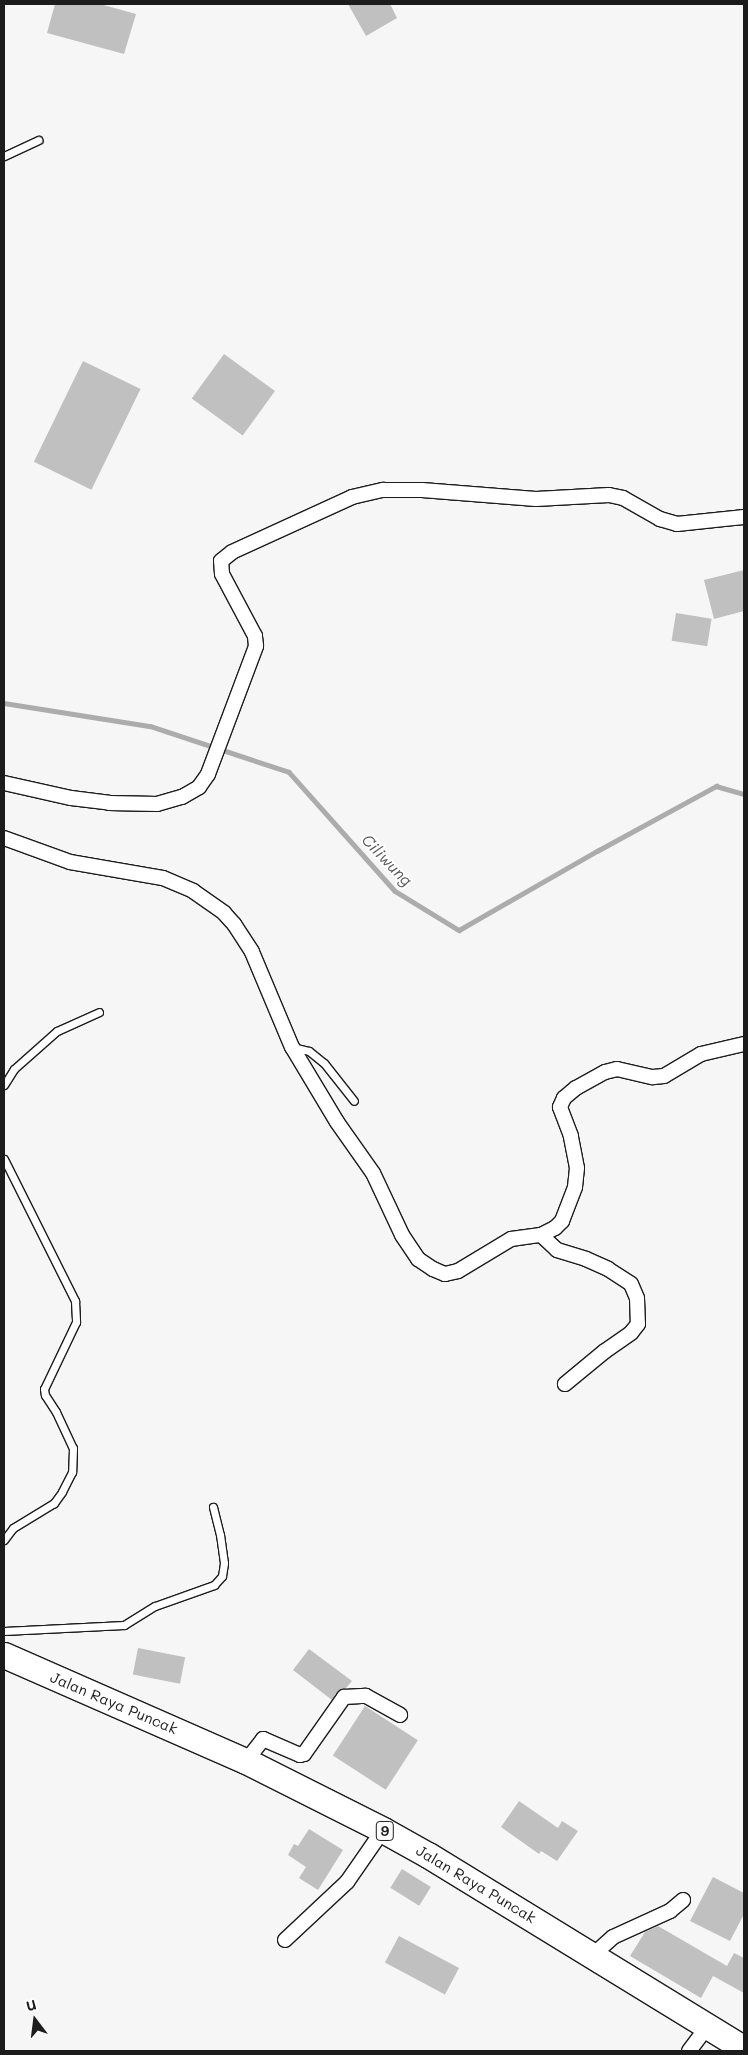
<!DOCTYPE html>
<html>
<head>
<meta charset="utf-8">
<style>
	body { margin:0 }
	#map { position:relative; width:748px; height:2055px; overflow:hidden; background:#f6f6f6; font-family:Mali,sans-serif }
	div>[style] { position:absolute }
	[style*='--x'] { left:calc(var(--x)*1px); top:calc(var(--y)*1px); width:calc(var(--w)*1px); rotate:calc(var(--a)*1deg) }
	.stream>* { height:4.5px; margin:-2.25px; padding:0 2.25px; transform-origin:2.25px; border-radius:2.25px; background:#acacac }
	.building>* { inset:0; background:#c0c0c0; transform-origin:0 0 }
	.roads { filter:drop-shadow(1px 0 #1c1c1c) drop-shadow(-1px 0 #1c1c1c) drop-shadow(0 1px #1c1c1c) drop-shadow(0 -1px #1c1c1c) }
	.lane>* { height:7px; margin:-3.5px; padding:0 3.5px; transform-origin:3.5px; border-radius:3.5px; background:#fff }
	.street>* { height:14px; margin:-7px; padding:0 7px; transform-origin:7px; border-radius:7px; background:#fff }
	.highway>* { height:25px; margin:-12.5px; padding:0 12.5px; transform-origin:12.5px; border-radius:12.5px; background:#fff }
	span { translate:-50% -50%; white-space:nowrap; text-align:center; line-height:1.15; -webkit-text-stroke:4px #fff; paint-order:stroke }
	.shield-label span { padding:1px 4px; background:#fff; border:1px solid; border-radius:4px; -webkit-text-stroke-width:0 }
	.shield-label { font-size:14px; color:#1c1c1c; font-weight:700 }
	.street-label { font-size:15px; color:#1c1c1c }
	.water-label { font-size:16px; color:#5d5d5d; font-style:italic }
	.frame { position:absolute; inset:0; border:5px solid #1c1c1c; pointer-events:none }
	.north { position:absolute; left:10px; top:1995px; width:50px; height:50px; -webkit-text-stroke:4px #fff; paint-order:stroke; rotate:345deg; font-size:14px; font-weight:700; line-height:20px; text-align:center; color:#1c1c1c }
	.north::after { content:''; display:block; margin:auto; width:18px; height:22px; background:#1c1c1c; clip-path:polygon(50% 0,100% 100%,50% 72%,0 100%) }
</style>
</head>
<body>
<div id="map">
	<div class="stream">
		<div style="--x:4;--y:703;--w:148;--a:9"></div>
		<div style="--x:150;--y:726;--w:146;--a:18.3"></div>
		<div style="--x:289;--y:772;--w:159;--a:48.3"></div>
		<div style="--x:395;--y:891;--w:75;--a:31.4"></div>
		<div style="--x:459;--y:930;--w:159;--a:-29.8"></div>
		<div style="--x:597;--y:851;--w:136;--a:-28.6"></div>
		<div style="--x:716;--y:786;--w:29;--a:16"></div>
	</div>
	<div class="building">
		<div style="clip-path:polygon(55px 4px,100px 4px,136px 14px,124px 54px,47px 33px)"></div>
		<div style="clip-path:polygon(348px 4px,390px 4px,397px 18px,366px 36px)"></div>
		<div style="left:224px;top:354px;width:63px;height:55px;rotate:36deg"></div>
		<div style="left:83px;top:361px;width:64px;height:112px;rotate:26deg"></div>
		<div style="clip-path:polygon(744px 570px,744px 611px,714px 619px,704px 580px)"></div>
		<div style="left:676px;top:613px;width:36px;height:28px;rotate:9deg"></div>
		<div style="left:138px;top:1648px;width:48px;height:27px;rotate:11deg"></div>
		<div style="clip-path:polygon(309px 1649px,352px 1681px,346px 1688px,337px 1692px,332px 1700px,293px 1670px)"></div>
		<div style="left:365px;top:1706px;width:63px;height:59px;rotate:33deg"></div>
		<div style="clip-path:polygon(519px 1801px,558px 1828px,562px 1821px,578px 1831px,557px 1861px,541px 1851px,539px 1854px,501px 1827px)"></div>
		<div style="clip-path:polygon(309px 1829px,343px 1850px,318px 1890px,299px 1878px,306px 1867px,288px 1855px,294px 1844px,298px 1846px)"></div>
		<div style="left:402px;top:1869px;width:34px;height:22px;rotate:32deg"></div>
		<div style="clip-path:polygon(713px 1877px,744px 1893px,744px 1914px,730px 1941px,690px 1921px)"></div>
		<div style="clip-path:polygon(658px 1926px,727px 1966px,734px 1953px,744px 1958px,744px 1993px,713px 1976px,701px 1998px,630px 1956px,645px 1932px)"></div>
		<div style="left:399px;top:1936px;width:68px;height:30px;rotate:28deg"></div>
	</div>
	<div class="roads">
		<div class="lane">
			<div style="--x:4;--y:156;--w:38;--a:-25"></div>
			<div style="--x:292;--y:1047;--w:17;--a:13"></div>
			<div style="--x:309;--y:1051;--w:19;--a:39"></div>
			<div style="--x:324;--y:1063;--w:48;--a:51.7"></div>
			<div style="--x:4;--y:1085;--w:19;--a:-58"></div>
			<div style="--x:14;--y:1069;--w:57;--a:-41.5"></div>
			<div style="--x:57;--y:1031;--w:46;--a:-24.3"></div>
			<div style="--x:4;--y:1159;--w:159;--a:63.4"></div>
			<div style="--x:75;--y:1301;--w:21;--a:87"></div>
			<div style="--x:76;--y:1322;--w:74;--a:115.5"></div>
			<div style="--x:44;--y:1389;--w:6;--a:81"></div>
			<div style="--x:45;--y:1395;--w:20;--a:57"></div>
			<div style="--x:56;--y:1412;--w:40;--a:65"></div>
			<div style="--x:73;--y:1448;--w:24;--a:92"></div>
			<div style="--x:72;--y:1472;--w:22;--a:117"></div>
			<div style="--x:62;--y:1492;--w:14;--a:126"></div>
			<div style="--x:54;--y:1503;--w:48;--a:148.6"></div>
			<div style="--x:13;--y:1528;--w:15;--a:127"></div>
			<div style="--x:4;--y:1631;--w:120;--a:-2.9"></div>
			<div style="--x:124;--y:1625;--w:36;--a:-32"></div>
			<div style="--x:155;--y:1606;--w:63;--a:-19.6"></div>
			<div style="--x:214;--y:1585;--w:12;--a:-48"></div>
			<div style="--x:222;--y:1576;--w:13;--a:-81"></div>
			<div style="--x:224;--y:1563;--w:28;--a:-98"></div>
			<div style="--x:220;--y:1535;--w:29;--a:-104"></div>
		</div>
		<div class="street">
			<div style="--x:4;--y:783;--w:69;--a:12.6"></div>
			<div style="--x:71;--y:798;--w:38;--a:7"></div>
			<div style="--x:109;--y:803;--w:48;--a:1.2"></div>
			<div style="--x:157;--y:804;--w:26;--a:-16"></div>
			<div style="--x:182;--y:797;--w:20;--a:-30"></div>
			<div style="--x:199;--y:787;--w:16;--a:-55"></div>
			<div style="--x:208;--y:774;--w:137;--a:-69.4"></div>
			<div style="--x:256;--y:646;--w:10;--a:-96"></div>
			<div style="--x:255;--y:636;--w:70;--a:-118"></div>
			<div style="--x:222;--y:574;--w:13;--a:-94"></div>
			<div style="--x:221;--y:561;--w:14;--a:-39"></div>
			<div style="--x:232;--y:552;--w:132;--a:-24.6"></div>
			<div style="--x:352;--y:497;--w:32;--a:-13"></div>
			<div style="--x:383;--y:490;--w:39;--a:0"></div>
			<div style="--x:422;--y:490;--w:114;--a:4.5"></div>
			<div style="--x:536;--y:499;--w:73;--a:-3.1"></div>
			<div style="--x:609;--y:495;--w:14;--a:12"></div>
			<div style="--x:623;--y:498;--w:43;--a:29.6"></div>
			<div style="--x:660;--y:519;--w:18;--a:16"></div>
			<div style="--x:677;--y:524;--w:67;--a:-6"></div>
			<div style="--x:4;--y:838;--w:70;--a:20"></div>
			<div style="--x:70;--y:862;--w:94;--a:9.8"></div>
			<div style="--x:163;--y:878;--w:33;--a:23"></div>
			<div style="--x:193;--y:891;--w:38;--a:35"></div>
			<div style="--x:224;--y:913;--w:15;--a:48"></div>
			<div style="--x:234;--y:924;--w:33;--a:57"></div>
			<div style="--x:252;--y:952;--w:103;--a:67.2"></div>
			<div style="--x:292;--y:1047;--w:87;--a:59"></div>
			<div style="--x:337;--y:1122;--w:62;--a:54.8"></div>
			<div style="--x:373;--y:1173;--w:68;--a:64.9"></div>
			<div style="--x:402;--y:1235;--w:29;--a:56"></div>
			<div style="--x:418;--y:1259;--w:18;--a:34"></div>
			<div style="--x:433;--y:1269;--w:13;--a:23"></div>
			<div style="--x:445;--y:1274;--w:13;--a:-13"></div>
			<div style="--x:458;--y:1271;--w:62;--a:-31.1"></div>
			<div style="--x:511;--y:1239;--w:30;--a:-8"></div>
			<div style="--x:541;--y:1235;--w:16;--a:-27"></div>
			<div style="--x:555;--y:1228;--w:10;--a:-45"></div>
			<div style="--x:562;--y:1221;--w:36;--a:-69"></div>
			<div style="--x:575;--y:1187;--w:19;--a:-84"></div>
			<div style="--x:577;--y:1168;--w:33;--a:-101"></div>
			<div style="--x:571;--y:1136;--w:31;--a:-111"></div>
			<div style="--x:560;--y:1107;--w:10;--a:-66"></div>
			<div style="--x:564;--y:1098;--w:16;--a:-40"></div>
			<div style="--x:576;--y:1088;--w:33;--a:-29"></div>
			<div style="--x:605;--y:1072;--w:12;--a:-14"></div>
			<div style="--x:617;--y:1069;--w:37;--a:13"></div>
			<div style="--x:653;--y:1077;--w:11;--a:-5"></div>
			<div style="--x:664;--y:1076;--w:43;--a:-30.7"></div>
			<div style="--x:701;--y:1054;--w:44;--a:-13.1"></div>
			<div style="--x:541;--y:1235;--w:22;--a:43"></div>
			<div style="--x:557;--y:1250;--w:30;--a:17"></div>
			<div style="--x:586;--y:1259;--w:24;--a:24"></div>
			<div style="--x:608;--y:1269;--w:27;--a:33"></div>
			<div style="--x:631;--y:1284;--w:15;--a:67"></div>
			<div style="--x:637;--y:1298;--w:26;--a:88"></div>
			<div style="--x:638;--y:1324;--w:11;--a:128"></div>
			<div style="--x:631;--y:1333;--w:32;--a:145"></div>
			<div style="--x:605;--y:1351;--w:52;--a:140.5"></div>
			<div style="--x:246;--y:1761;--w:28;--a:-52"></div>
			<div style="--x:263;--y:1739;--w:40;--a:23.4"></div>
			<div style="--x:300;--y:1755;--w:4;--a:-14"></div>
			<div style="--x:304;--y:1754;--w:70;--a:-54.9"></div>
			<div style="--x:344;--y:1697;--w:22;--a:-3"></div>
			<div style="--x:366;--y:1696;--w:39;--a:29"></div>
			<div style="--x:285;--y:1940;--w:85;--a:-43.1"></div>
			<div style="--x:347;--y:1882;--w:63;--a:-55.3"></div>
			<div style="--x:593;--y:1955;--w:27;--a:-42"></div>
			<div style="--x:613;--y:1937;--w:63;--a:-24.5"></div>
			<div style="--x:670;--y:1911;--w:17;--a:-40"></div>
			<div style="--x:689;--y:2051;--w:30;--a:-53"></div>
		</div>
		<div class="highway">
			<div style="--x:4;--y:1655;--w:264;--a:23.7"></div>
			<div style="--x:246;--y:1761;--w:153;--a:26.7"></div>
			<div style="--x:383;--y:1830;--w:51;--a:29.1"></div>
			<div style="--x:428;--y:1855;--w:371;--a:31.5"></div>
		</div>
	</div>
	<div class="shield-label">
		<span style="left:385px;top:1831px">9</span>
	</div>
	<div class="street-label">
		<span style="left:114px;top:1703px;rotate:23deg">Jalan Raya Puncak</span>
		<span style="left:476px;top:1884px;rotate:31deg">Jalan Raya Puncak</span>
	</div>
	<div class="water-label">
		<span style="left:387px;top:860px;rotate:46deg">Ciliwung</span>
	</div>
	<div class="frame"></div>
	<div class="north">U</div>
</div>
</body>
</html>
